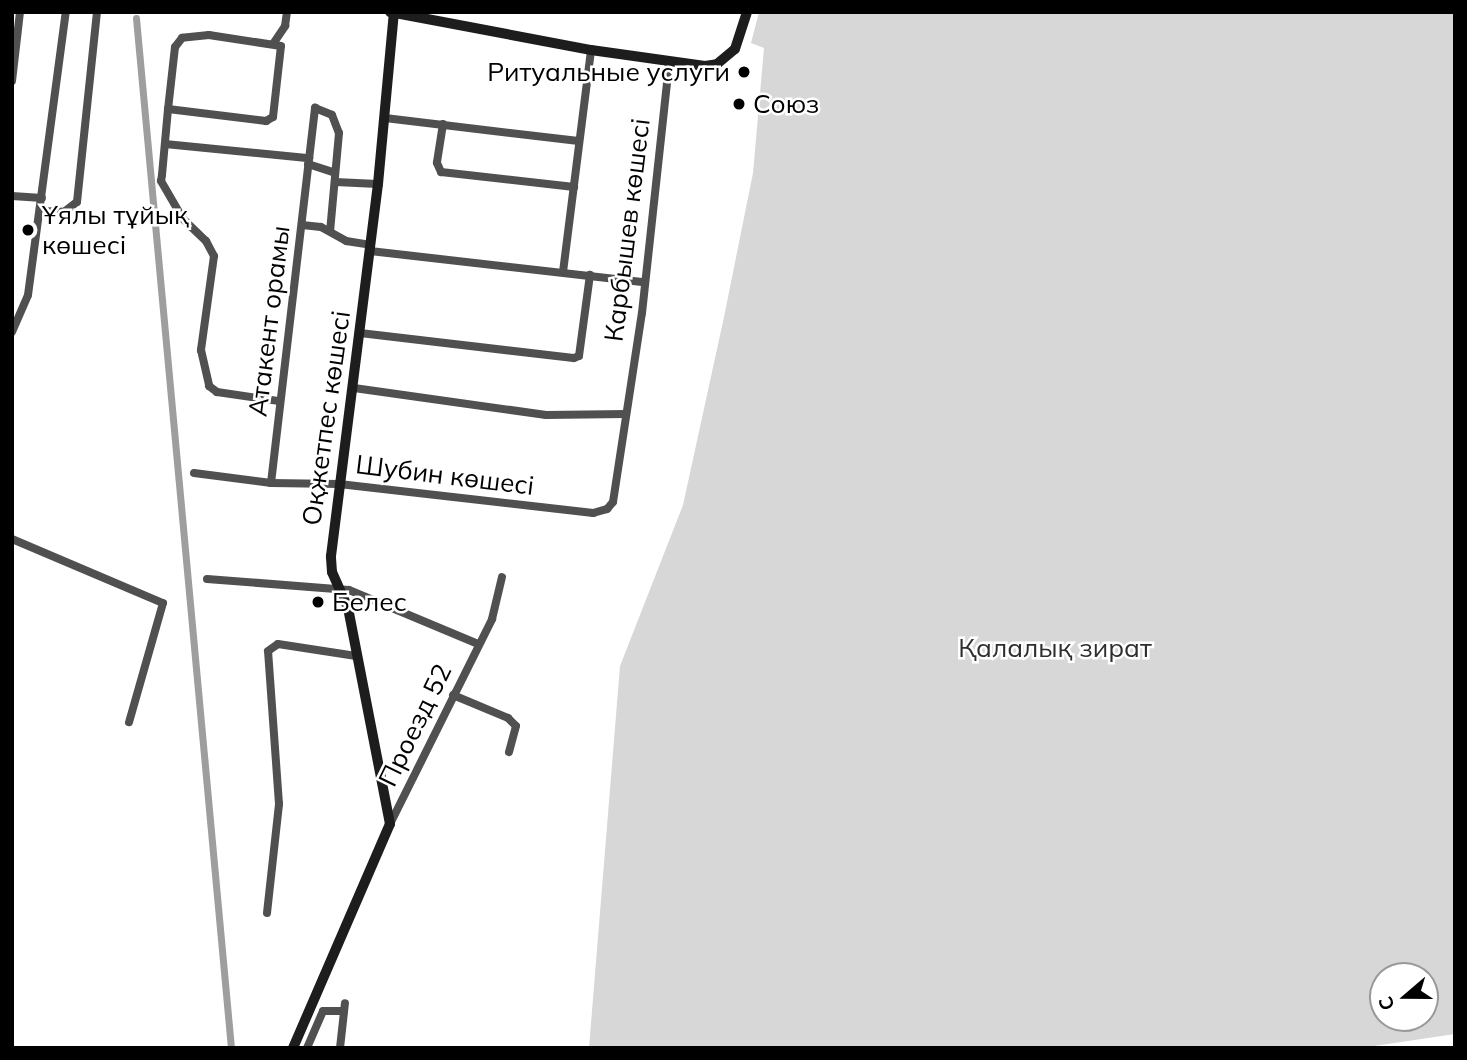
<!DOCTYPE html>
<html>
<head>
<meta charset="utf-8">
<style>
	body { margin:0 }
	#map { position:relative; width:1467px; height:1060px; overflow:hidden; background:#fff; font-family:Mulish,sans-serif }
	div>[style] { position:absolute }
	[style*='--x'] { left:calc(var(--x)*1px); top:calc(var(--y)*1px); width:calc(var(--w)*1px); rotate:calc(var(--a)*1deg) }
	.green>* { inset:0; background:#d7d7d7 }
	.canal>* { height:7px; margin:-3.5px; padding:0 3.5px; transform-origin:3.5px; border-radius:3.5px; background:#9e9e9e }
	.street>* { height:8px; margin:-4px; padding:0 4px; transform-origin:4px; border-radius:4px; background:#505050 }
	.secondary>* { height:10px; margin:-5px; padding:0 5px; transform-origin:5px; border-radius:5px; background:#1d1d1d }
	.dots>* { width:19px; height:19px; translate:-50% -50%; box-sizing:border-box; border:4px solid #fff; border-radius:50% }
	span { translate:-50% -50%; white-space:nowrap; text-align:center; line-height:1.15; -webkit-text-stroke:5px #fff; paint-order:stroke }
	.poi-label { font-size:26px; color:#000 }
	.right { translate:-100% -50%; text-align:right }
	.left { translate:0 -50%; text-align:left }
	.street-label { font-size:26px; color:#000 }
	.park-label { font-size:26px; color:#2e2e2e }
	.frame { position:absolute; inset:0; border:14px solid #000; pointer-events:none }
	.north { position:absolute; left:1369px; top:962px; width:70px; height:70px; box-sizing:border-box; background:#fff; border:2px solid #999; border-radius:50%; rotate:250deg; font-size:19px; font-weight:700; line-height:28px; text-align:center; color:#000 }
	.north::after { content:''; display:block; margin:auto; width:24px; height:32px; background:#000; clip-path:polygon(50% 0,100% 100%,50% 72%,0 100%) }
</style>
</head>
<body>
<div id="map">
	<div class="green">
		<div style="clip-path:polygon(evenodd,759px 12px,1455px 12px,1455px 1034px,1361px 1048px,589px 1048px,620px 666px,683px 505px,724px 317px,753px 173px,764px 48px,751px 43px,759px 12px,1383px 976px,1425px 976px,1425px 1018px,1383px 1018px,1383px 976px)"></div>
	</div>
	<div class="canal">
		<div style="--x:136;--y:18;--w:1034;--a:84.73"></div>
	</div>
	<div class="street">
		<div style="--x:273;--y:44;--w:22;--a:-56"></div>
		<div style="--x:285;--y:26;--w:14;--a:-82"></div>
		<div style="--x:12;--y:81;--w:69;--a:-83.4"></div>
		<div style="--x:168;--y:109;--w:99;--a:7"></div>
		<div style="--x:266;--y:121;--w:8;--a:-30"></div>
		<div style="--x:273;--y:117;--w:71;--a:-83.6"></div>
		<div style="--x:281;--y:46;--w:73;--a:-171.3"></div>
		<div style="--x:209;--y:35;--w:27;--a:174"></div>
		<div style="--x:182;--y:38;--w:11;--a:128"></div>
		<div style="--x:175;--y:47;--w:62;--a:96.4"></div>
		<div style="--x:168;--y:109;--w:66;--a:95.2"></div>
		<div style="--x:162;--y:175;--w:6;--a:99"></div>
		<div style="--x:161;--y:181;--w:44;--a:59.9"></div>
		<div style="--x:183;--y:219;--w:32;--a:44"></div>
		<div style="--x:206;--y:241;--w:17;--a:62"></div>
		<div style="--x:214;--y:256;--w:95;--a:97.9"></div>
		<div style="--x:201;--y:350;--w:37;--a:77"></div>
		<div style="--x:209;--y:386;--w:10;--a:37"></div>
		<div style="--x:217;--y:392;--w:63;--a:8.3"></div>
		<div style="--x:385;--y:118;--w:195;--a:6.8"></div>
		<div style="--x:443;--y:124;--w:39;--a:99"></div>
		<div style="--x:437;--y:163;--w:10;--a:66"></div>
		<div style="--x:441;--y:172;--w:134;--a:6.4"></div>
		<div style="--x:165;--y:144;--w:145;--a:5.6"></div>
		<div style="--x:308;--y:164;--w:28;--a:18"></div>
		<div style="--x:335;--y:182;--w:43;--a:2.7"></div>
		<div style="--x:12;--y:196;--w:30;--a:4"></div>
		<div style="--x:40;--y:211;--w:24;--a:2"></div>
		<div style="--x:64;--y:212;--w:16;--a:-38"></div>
		<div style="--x:77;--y:202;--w:191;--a:-84"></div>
		<div style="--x:302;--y:225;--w:19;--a:6"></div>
		<div style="--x:321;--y:227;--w:29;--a:29"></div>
		<div style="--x:346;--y:241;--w:25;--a:9"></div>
		<div style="--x:370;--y:251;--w:276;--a:6.5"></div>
		<div style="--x:563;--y:272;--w:224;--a:-82.8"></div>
		<div style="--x:12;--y:332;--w:40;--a:-66.6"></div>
		<div style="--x:28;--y:295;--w:286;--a:-82.4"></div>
		<div style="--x:360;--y:333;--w:215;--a:6.7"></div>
		<div style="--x:574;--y:358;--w:5;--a:-22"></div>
		<div style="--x:579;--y:356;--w:82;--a:-82.3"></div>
		<div style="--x:354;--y:388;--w:194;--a:8"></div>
		<div style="--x:546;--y:415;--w:80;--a:-0.7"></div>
		<div style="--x:194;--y:473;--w:78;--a:7.4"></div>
		<div style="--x:271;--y:483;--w:68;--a:0.8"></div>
		<div style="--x:339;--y:484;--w:256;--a:6.5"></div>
		<div style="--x:593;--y:513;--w:15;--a:-16"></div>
		<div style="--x:607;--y:509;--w:9;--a:-49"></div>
		<div style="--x:613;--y:502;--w:191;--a:-81.3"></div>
		<div style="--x:642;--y:313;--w:251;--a:-83.8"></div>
		<div style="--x:271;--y:483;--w:378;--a:-83.3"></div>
		<div style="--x:315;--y:108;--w:18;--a:22"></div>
		<div style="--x:332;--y:115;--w:19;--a:69"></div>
		<div style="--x:339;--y:133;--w:98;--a:95.2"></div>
		<div style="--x:12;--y:539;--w:164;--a:23"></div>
		<div style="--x:163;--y:603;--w:124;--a:105.9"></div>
		<div style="--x:207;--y:579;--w:142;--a:4.4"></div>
		<div style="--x:349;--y:590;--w:140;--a:22.7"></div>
		<div style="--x:453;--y:695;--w:60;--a:22.7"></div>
		<div style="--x:508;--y:718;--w:11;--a:45"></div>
		<div style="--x:516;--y:726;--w:27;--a:105"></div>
		<div style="--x:390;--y:824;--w:229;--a:-63.5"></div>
		<div style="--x:492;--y:619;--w:43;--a:-76.6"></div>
		<div style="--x:267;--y:913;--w:110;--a:-83.7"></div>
		<div style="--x:279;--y:804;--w:153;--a:-94.1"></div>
		<div style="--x:268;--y:651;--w:12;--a:-35"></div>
		<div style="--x:278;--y:644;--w:79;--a:8.7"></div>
		<div style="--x:307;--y:1048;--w:40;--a:-66.6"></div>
		<div style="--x:323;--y:1011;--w:21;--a:0"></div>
		<div style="--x:340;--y:1048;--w:45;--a:-83.7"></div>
	</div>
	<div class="secondary">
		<div style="--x:390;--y:12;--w:205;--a:10.7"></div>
		<div style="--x:591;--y:50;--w:115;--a:8"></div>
		<div style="--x:705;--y:66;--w:12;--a:-9"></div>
		<div style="--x:717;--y:64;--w:23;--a:-40"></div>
		<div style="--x:735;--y:49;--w:39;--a:-72"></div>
		<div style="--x:293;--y:1048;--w:244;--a:-66.6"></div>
		<div style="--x:390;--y:824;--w:220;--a:-101"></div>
		<div style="--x:348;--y:608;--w:39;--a:-114"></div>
		<div style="--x:332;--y:572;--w:16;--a:-94"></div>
		<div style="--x:331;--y:556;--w:375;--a:-82.8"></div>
		<div style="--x:378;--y:184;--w:173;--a:-84.7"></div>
	</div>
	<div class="dots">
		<div style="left:744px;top:72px;background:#000"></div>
		<div style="left:739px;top:104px;background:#000"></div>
		<div style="left:28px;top:230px;background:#000"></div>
		<div style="left:318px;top:602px;background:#000"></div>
	</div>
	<div class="poi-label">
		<span class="right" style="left:730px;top:72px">Ритуальные услуги</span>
		<span class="left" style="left:753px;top:104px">Союз</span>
		<span class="left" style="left:42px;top:230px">Ұялы тұйық<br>көшесі</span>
		<span class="left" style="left:332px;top:602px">Белес</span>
	</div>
	<div class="street-label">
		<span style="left:627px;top:230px;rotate:-83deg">Карбышев көшесі</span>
		<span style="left:269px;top:321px;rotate:-83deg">Атакент орамы</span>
		<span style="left:326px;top:418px;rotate:-82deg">Оқжетпес көшесі</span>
		<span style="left:445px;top:475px;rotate:7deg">Шубин көшесі</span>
		<span style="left:415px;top:725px;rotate:-64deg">Проезд 52</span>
	</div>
	<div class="park-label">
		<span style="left:1055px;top:648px">Қалалық зират</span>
	</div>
	<div class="frame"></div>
	<div class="north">С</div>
</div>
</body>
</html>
